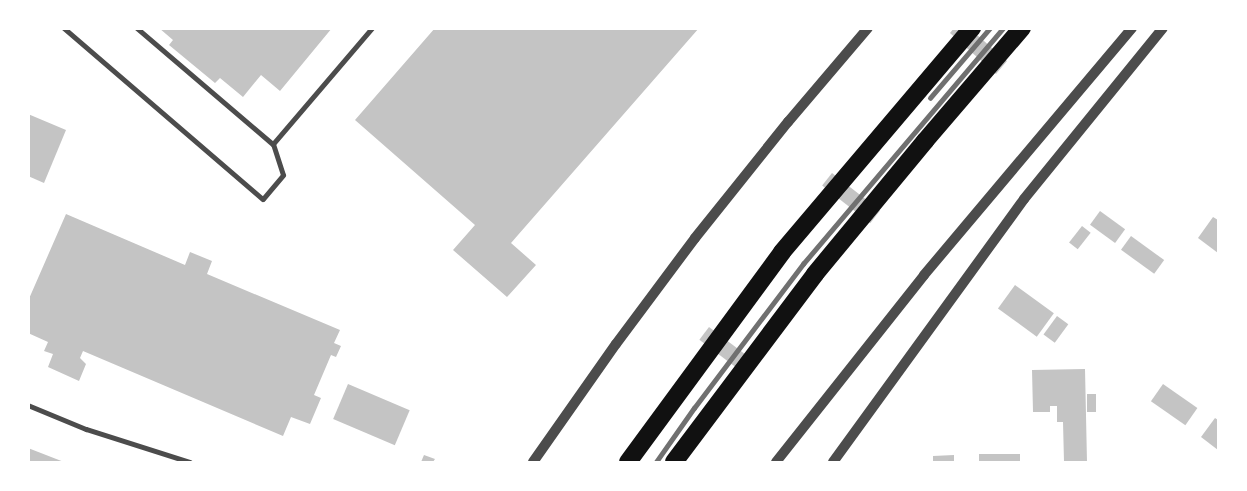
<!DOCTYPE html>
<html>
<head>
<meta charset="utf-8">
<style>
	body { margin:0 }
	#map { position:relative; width:1247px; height:491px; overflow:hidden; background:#fff; font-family:Quicksand,sans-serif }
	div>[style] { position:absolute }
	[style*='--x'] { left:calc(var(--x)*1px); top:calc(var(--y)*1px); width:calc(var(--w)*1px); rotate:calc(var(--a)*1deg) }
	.building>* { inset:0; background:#c4c4c4; transform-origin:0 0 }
	.service>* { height:4.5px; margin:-2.25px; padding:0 2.25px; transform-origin:2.25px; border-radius:2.25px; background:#4c4c4c }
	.tertiary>* { height:10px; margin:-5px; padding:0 5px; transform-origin:5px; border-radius:5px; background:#4c4c4c }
	.motorway>* { height:18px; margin:-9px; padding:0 9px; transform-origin:9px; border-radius:9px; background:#111 }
	.rail>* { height:4.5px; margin:-2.25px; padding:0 2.25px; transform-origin:2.25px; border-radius:2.25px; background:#707070 }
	span { translate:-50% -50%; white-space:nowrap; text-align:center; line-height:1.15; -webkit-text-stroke:6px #fff; paint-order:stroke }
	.frame { position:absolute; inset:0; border:30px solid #fff; pointer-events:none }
</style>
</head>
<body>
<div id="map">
	<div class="building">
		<div style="clip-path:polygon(159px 28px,332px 28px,280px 91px,261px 75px,243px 97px,220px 78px,215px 83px,169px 45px,173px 40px)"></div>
		<div style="clip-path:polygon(435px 28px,699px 28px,511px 243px,536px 265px,507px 297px,453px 250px,475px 225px,355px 120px)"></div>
		<div style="clip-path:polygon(954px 28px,969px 28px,1007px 61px,996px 74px,950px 33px)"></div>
		<div style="clip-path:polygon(28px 114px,66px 130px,44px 183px,28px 176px)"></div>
		<div style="left:832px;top:173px;width:61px;height:16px;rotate:38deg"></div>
		<div style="left:1100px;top:211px;width:31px;height:17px;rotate:36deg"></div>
		<div style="clip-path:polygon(66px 214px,185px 265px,190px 252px,212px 261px,207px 274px,340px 330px,334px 343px,341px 346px,336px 357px,331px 355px,314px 395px,321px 398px,310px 424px,291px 417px,283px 436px,83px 351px,80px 358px,86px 364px,79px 381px,48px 367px,53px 354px,44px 351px,48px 342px,28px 333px,28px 301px)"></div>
		<div style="clip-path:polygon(1213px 217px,1218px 220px,1218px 253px,1198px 238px)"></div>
		<div style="left:1082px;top:226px;width:11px;height:21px;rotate:38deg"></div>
		<div style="left:1131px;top:236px;width:41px;height:17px;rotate:36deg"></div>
		<div style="left:1015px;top:285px;width:48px;height:29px;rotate:36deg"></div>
		<div style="left:1057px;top:316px;width:14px;height:23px;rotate:36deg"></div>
		<div style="left:709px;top:327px;width:61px;height:16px;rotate:37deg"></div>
		<div style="clip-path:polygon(1085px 369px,1087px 462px,1064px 462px,1063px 422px,1057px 422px,1057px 406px,1050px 406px,1050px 412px,1033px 412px,1032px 370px)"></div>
		<div style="left:348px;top:384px;width:67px;height:38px;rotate:23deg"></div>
		<div style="left:1163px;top:384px;width:42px;height:21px;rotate:35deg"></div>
		<div style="left:1096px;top:394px;width:18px;height:9px;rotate:90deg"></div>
		<div style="clip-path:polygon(1215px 418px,1218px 420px,1218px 450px,1201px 437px)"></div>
		<div style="clip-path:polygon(28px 448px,64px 462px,28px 462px)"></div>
		<div style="left:1020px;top:454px;width:8px;height:41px;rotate:90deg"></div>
		<div style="clip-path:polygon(424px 455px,435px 459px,433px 462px,421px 462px)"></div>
		<div style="clip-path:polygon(954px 455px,954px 462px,933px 462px,933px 456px)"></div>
	</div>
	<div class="service">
		<div style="--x:64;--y:28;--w:262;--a:40.7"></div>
		<div style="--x:263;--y:199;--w:31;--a:-50"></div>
		<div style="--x:283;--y:175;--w:33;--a:-108"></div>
		<div style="--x:137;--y:28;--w:179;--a:40.5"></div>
		<div style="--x:273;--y:144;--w:153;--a:-49.5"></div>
		<div style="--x:28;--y:405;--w:63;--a:22.5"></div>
		<div style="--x:86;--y:429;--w:109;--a:17.6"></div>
	</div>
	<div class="tertiary">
		<div style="--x:533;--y:462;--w:144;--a:-54.9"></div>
		<div style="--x:616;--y:344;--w:132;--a:-53.3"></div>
		<div style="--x:695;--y:238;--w:149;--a:-51.3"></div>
		<div style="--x:788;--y:122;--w:123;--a:-49.6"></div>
		<div style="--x:776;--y:462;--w:238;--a:-51.6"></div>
		<div style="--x:924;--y:275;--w:323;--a:-49.9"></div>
		<div style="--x:833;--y:462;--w:325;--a:-54"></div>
		<div style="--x:1024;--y:199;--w:220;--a:-50.9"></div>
	</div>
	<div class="motorway">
		<div style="--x:628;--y:462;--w:260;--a:-53.7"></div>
		<div style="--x:782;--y:252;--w:294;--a:-49.7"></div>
		<div style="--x:674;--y:462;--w:235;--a:-53.1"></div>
		<div style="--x:815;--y:274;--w:173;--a:-50.4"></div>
		<div style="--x:925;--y:141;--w:149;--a:-49.4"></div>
	</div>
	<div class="rail">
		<div style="--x:930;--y:98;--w:92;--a:-49.4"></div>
		<div style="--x:656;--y:462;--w:66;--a:-54.9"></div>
		<div style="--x:694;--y:408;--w:181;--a:-52.9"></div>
		<div style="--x:803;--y:264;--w:309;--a:-49.7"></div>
	</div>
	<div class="frame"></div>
</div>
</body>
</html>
